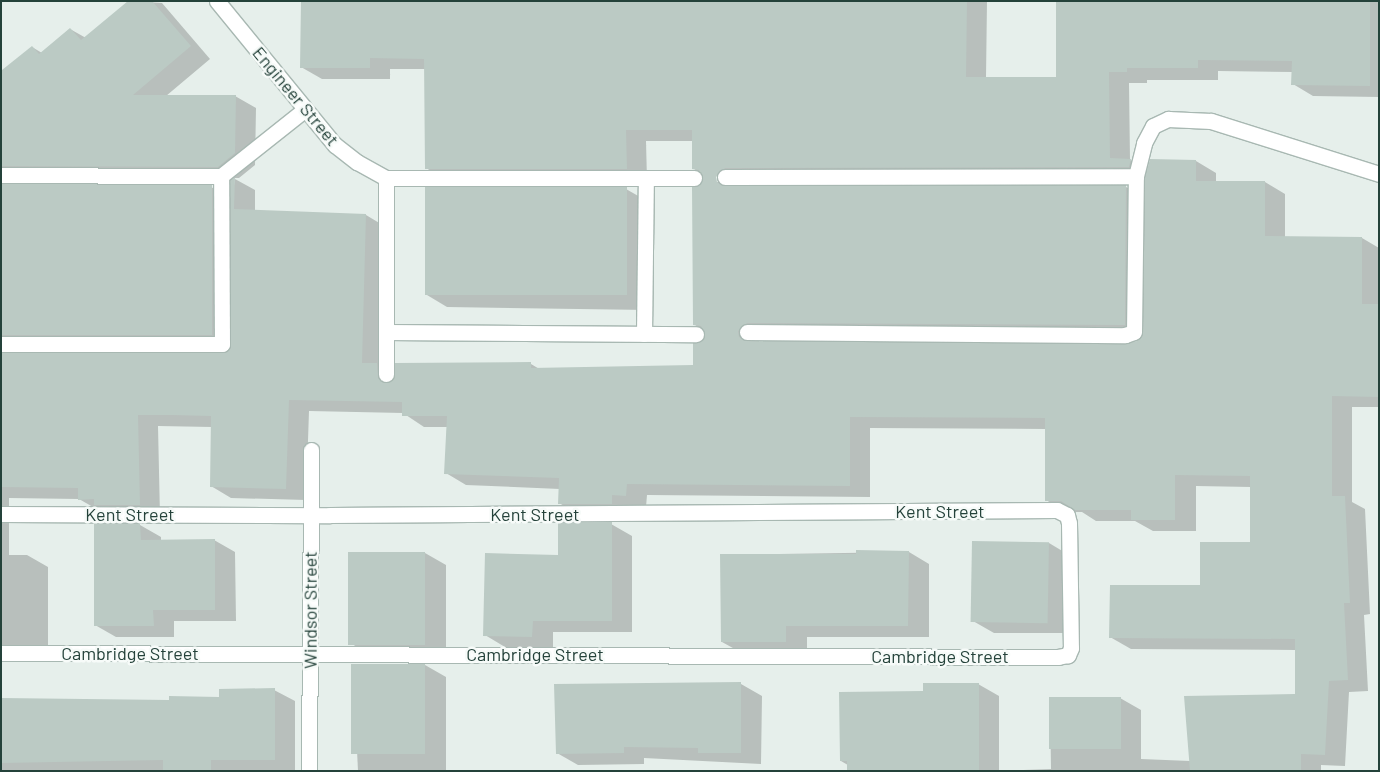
<!DOCTYPE html>
<html>
<head>
<meta charset="utf-8">
<style>
	body { margin:0 }
	#map { position:relative; width:1380px; height:772px; overflow:hidden; background:#e6efeb; font-family:Barlow,sans-serif }
	div>[style] { position:absolute }
	[style*='--x'] { left:calc(var(--x)*1px); top:calc(var(--y)*1px); width:calc(var(--w)*1px); rotate:calc(var(--a)*1deg) }
	.shadow>* { inset:0; background:#0003 }
	.building>* { inset:0; background:#bbcac4; transform-origin:0 0 }
	.roads { filter:drop-shadow(1px 0 #a8b8b2) drop-shadow(-1px 0 #a8b8b2) drop-shadow(0 1px #a8b8b2) drop-shadow(0 -1px #a8b8b2) }
	.lane>* { height:15px; margin:-7.5px; padding:0 7.5px; transform-origin:7.5px; border-radius:7.5px; background:#fff }
	.street>* { height:15px; margin:-7.5px; padding:0 7.5px; transform-origin:7.5px; border-radius:7.5px; background:#fff }
	span { translate:-50% -50%; white-space:nowrap; text-align:center; line-height:1.15; -webkit-text-stroke:5px #f7fbf9; paint-order:stroke }
	.street-label { font-size:18px; color:#24423a }
	.frame { position:absolute; inset:0; border:2px solid #24423a; pointer-events:none }
</style>
</head>
<body>
<div id="map">
	<div class="shadow">
		<div style="clip-path:polygon(evenodd,130px 1px,162px 3px,210px 59px,166px 96px,235px 96px,256px 108px,255px 165px,239px 178px,22px 177px,12px 186px,211px 187px,232px 198px,235px 179px,255px 190px,255px 211px,366px 215px,386px 227px,383px 368px,395px 375px,531px 364px,541px 370px,694px 366px,707px 334px,694px 324px,700px 187px,705px 177px,693px 168px,693px 141px,646px 141px,647px 180px,446px 180px,426px 168px,425px 69px,390px 69px,390px 79px,322px 79px,301px 67px,302px 1px,987px 1px,986px 78px,1057px 78px,1057px 1px,1379px 1px,1379px 97px,1313px 96px,1293px 84px,1293px 72px,1218px 71px,1218px 80px,1147px 80px,1147px 83px,1129px 83px,1130px 160px,1148px 170px,1196px 161px,1216px 173px,1216px 182px,1265px 182px,1285px 194px,1285px 238px,1362px 238px,1379px 248px,1379px 407px,1352px 407px,1352px 502px,1365px 509px,1370px 614px,1364px 615px,1368px 691px,1349px 692px,1345px 766px,1321px 765px,1321px 771px,1000px 771px,1051px 769px,1050px 700px,1120px 698px,1141px 710px,1141px 759px,1190px 761px,1296px 695px,1296px 650px,1131px 649px,1110px 637px,1201px 587px,1251px 543px,1251px 487px,1196px 486px,1196px 531px,1153px 531px,1135px 521px,1096px 521px,1082px 512px,1066px 512px,1046px 500px,1046px 429px,870px 428px,870px 497px,647px 495px,646px 507px,580px 515px,559px 503px,560px 489px,466px 485px,446px 473px,447px 427px,424px 427px,403px 413px,309px 411px,306px 500px,231px 498px,211px 486px,212px 427px,158px 426px,160px 516px,100px 511px,79px 499px,9px 498px,9px 555px,27px 555px,48px 567px,48px 645px,1px 645px,1px 73px,32px 47px,42px 53px,70px 29px,86px 38px,130px 1px,718px 166px,718px 182px,716px 182px,715px 167px,718px 166px,130px 1px,1147px 178px,1146px 198px,1126px 187px,737px 188px,737px 184px,746px 179px,1147px 178px,130px 1px,768px 334px,1142px 336px,1138px 342px,1125px 346px,759px 343px,759px 338px,768px 334px,130px 1px,22px 346px,232px 346px,228px 353px,10px 353px,22px 346px)"></div>
		<div style="clip-path:polygon(626px 189px,647px 201px,648px 310px,447px 307px,427px 295px)"></div>
		<div style="clip-path:polygon(611px 524px,632px 536px,632px 632px,553px 632px,553px 648px,505px 647px,485px 635px,560px 556px)"></div>
		<div style="clip-path:polygon(140px 525px,161px 537px,161px 541px,214px 540px,235px 552px,236px 621px,174px 621px,174px 637px,116px 637px,95px 625px)"></div>
		<div style="clip-path:polygon(1049px 543px,1069px 555px,1069px 633px,994px 633px,973px 621px)"></div>
		<div style="clip-path:polygon(909px 552px,929px 564px,929px 637px,807px 637px,807px 653px,742px 653px,722px 642px,721px 555px)"></div>
		<div style="clip-path:polygon(425px 553px,446px 565px,446px 656px,372px 656px,352px 644px)"></div>
		<div style="clip-path:polygon(353px 665px,425px 665px,446px 677px,446px 771px,358px 771px)"></div>
		<div style="clip-path:polygon(741px 684px,762px 696px,761px 764px,644px 758px,644px 764px,578px 765px,557px 753px,556px 686px)"></div>
		<div style="clip-path:polygon(978px 684px,999px 696px,999px 771px,858px 771px,841px 761px,924px 692px)"></div>
		<div style="clip-path:polygon(274px 690px,295px 701px,295px 771px,1px 771px,1px 699px,170px 701px,220px 699px)"></div>
	</div>
	<div class="building">
		<div style="clip-path:polygon(128px 1px,152px 1px,191px 46px,133px 95px,236px 95px,235px 153px,218px 167px,2px 166px,2px 70px,32px 46px,39px 54px,70px 28px,81px 40px)"></div>
		<div style="clip-path:polygon(301px 1px,967px 1px,966px 77px,1056px 77px,1056px 1px,1370px 1px,1370px 86px,1291px 85px,1292px 61px,1198px 60px,1198px 68px,1127px 68px,1127px 72px,1109px 72px,1110px 158px,1131px 159px,1129px 167px,725px 168px,716px 177px,717px 182px,725px 186px,1126px 185px,1125px 325px,747px 323px,738px 331px,739px 337px,747px 341px,1125px 344px,1137px 341px,1143px 332px,1145px 177px,1150px 159px,1196px 160px,1196px 181px,1265px 181px,1265px 236px,1362px 237px,1362px 304px,1379px 304px,1379px 397px,1332px 396px,1332px 496px,1345px 496px,1350px 603px,1344px 603px,1348px 680px,1329px 681px,1325px 755px,1301px 754px,1301px 771px,1190px 771px,1184px 696px,1295px 694px,1295px 639px,1109px 638px,1110px 585px,1200px 585px,1200px 542px,1250px 542px,1250px 476px,1175px 475px,1175px 520px,1131px 520px,1131px 510px,1075px 510px,1061px 501px,1045px 501px,1045px 418px,850px 417px,850px 486px,627px 484px,626px 496px,612px 495px,612px 504px,558px 504px,559px 478px,444px 474px,447px 416px,402px 416px,402px 402px,289px 400px,286px 489px,210px 487px,211px 416px,172px 415px,138px 415px,140px 505px,94px 505px,94px 499px,78px 500px,78px 488px,1px 487px,1px 353px,222px 353px,230px 349px,230px 180px,235px 177px,234px 209px,366px 214px,362px 363px,377px 363px,378px 378px,382px 382px,394px 379px,395px 363px,531px 362px,531px 368px,693px 365px,693px 343px,701px 342px,705px 334px,701px 326px,693px 325px,692px 187px,699px 186px,703px 178px,699px 170px,692px 169px,692px 130px,626px 130px,627px 169px,425px 169px,424px 59px,370px 58px,370px 68px,300px 68px)"></div>
		<div style="left:2px;top:184px;width:210px;height:151px"></div>
		<div style="left:425px;top:187px;width:202px;height:108px"></div>
		<div style="clip-path:polygon(612px 522px,612px 621px,533px 621px,532px 637px,483px 636px,485px 553px,558px 555px,558px 523px)"></div>
		<div style="clip-path:polygon(94px 524px,140px 524px,141px 540px,215px 539px,215px 610px,153px 610px,154px 626px,94px 626px)"></div>
		<div style="left:972px;top:541px;width:77px;height:81px;rotate:1deg"></div>
		<div style="clip-path:polygon(856px 550px,909px 551px,908px 626px,786px 626px,786px 642px,721px 642px,720px 554px,856px 554px)"></div>
		<div style="left:348px;top:552px;width:77px;height:93px"></div>
		<div style="left:351px;top:664px;width:74px;height:90px"></div>
		<div style="clip-path:polygon(741px 682px,741px 753px,698px 753px,698px 748px,624px 747px,624px 753px,556px 754px,554px 684px)"></div>
		<div style="clip-path:polygon(923px 683px,979px 683px,979px 771px,847px 771px,847px 761px,840px 761px,839px 692px,923px 691px)"></div>
		<div style="clip-path:polygon(275px 688px,275px 760px,211px 760px,211px 771px,163px 771px,163px 760px,1px 763px,1px 698px,169px 700px,169px 696px,219px 697px,219px 689px)"></div>
		<div style="left:1121px;top:697px;width:52px;height:72px;rotate:90deg"></div>
	</div>
	<div class="roads">
		<div class="lane">
			<div style="--x:1;--y:175;--w:220;--a:0.3"></div>
			<div style="--x:221;--y:176;--w:106;--a:-38.5"></div>
			<div style="--x:1;--y:344;--w:221;--a:0"></div>
			<div style="--x:222;--y:344;--w:168;--a:-90.3"></div>
		</div>
		<div class="street">
			<div style="--x:217;--y:1;--w:186;--a:50.7"></div>
			<div style="--x:335;--y:145;--w:28;--a:38"></div>
			<div style="--x:357;--y:162;--w:33;--a:29"></div>
			<div style="--x:386;--y:178;--w:308;--a:0"></div>
			<div style="--x:725;--y:177;--w:411;--a:-0.1"></div>
			<div style="--x:386;--y:332;--w:310;--a:0.4"></div>
			<div style="--x:747;--y:332;--w:378;--a:0.5"></div>
			<div style="--x:1125;--y:335;--w:9;--a:-18"></div>
			<div style="--x:1134;--y:332;--w:156;--a:-89.3"></div>
			<div style="--x:1136;--y:176;--w:34;--a:-76"></div>
			<div style="--x:1144;--y:143;--w:19;--a:-62"></div>
			<div style="--x:1153;--y:126;--w:17;--a:-25"></div>
			<div style="--x:1168;--y:119;--w:43;--a:2.7"></div>
			<div style="--x:1211;--y:121;--w:176;--a:17.5"></div>
			<div style="--x:644;--y:334;--w:156;--a:-89.3"></div>
			<div style="--x:386;--y:374;--w:196;--a:-90"></div>
			<div style="--x:1;--y:514;--w:329;--a:0.2"></div>
			<div style="--x:330;--y:515;--w:727;--a:-0.39"></div>
			<div style="--x:1057;--y:510;--w:11;--a:27"></div>
			<div style="--x:1067;--y:515;--w:8;--a:76"></div>
			<div style="--x:1069;--y:523;--w:125;--a:89.1"></div>
			<div style="--x:1071;--y:648;--w:8;--a:113"></div>
			<div style="--x:1068;--y:655;--w:10;--a:169"></div>
			<div style="--x:1058;--y:657;--w:1057;--a:-179.78"></div>
			<div style="--x:309;--y:771;--w:321;--a:-89.6"></div>
		</div>
	</div>
	<div class="street-label">
		<span style="left:296px;top:96px;rotate:50deg">Engineer Street</span>
		<span style="left:940px;top:511px">Kent Street</span>
		<span style="left:130px;top:514px">Kent Street</span>
		<span style="left:535px;top:514px">Kent Street</span>
		<span style="left:310px;top:610px;rotate:-90deg">Windsor Street</span>
		<span style="left:130px;top:653px">Cambridge Street</span>
		<span style="left:535px;top:654px">Cambridge Street</span>
		<span style="left:940px;top:656px">Cambridge Street</span>
	</div>
	<div class="frame"></div>
</div>
</body>
</html>
